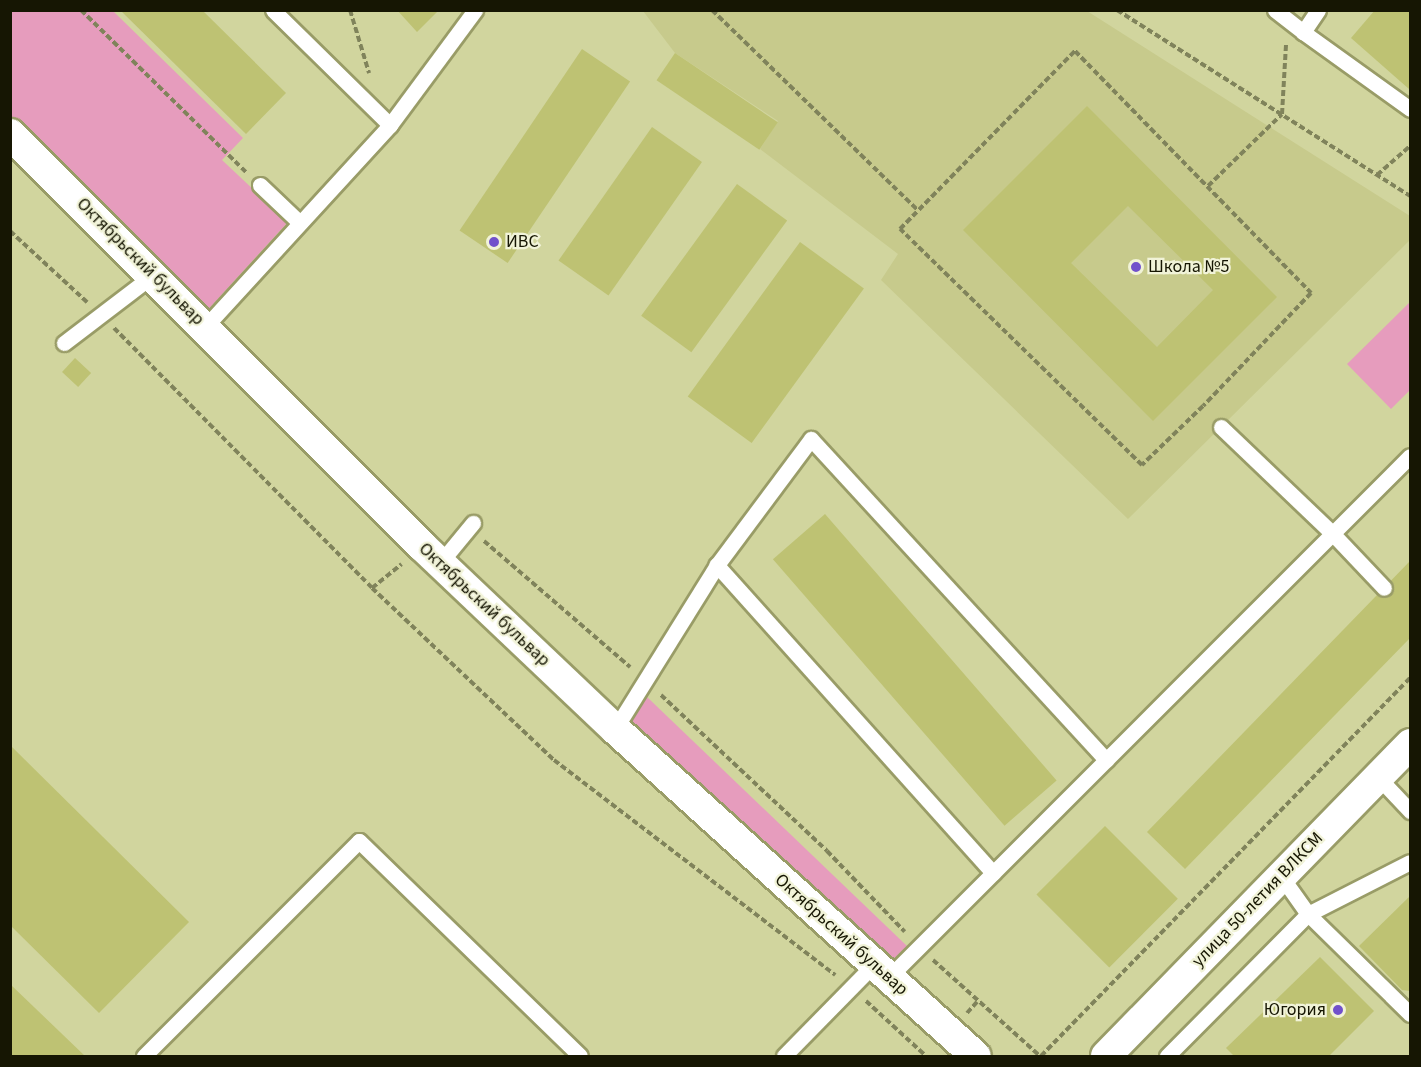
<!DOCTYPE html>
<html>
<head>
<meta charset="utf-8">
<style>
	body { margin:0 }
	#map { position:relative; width:1421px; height:1067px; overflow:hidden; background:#d1d59e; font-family:"Source Sans 3",sans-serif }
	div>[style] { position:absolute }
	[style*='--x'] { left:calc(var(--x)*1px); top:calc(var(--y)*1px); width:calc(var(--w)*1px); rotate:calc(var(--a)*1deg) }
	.built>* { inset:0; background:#c7ca8c }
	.green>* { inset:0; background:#e69cbd }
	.building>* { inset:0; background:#bec273; transform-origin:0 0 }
	.path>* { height:4px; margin-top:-2px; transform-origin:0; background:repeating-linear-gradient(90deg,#80835b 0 6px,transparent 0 9px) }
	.roads { filter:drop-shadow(2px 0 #999c67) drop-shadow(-2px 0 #999c67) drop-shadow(0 2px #999c67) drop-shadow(0 -2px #999c67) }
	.lane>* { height:15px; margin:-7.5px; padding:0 7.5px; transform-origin:7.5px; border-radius:7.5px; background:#fff }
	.street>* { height:30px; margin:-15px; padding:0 15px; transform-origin:15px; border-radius:15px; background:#fff }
	.dots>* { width:16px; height:16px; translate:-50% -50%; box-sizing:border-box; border:3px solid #f1f3d8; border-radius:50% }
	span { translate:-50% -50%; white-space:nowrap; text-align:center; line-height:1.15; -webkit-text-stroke:4.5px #f1f3d8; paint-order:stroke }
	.poi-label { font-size:18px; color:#161603 }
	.left { translate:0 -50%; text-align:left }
	.right { translate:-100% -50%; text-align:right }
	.street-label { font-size:18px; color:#161603 }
	.frame { position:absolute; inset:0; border:12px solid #161603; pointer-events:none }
</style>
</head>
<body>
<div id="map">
	<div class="built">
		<div style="clip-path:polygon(643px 11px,1087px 11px,1410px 216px,1410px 240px,1128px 519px,881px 280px,898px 254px,760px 149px,778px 121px,675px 53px)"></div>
	</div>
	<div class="green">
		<div style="clip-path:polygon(10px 11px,113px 11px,243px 138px,222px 160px,288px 222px,204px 314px,11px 122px)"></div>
		<div style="clip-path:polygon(1410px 302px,1410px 390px,1391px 409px,1347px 364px)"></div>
		<div style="clip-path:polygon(646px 696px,907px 946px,886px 966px,627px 728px)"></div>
	</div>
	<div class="building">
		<div style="clip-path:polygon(120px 10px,202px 10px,286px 93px,246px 134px)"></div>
		<div style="clip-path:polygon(397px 10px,439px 10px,417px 32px)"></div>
		<div style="clip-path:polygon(1375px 10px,1410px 10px,1409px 89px,1351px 38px)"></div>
		<div style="left:582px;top:49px;width:58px;height:219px;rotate:34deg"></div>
		<div style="left:675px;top:53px;width:124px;height:33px;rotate:34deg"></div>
		<div style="clip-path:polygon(evenodd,1087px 106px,1277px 297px,1153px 421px,963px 230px,1087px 106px,1128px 206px,1213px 290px,1157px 347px,1071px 263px,1128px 206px)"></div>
		<div style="left:652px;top:127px;width:61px;height:163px;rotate:35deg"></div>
		<div style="left:737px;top:184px;width:62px;height:163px;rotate:36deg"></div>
		<div style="left:800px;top:242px;width:79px;height:191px;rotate:36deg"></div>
		<div style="left:75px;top:358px;width:22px;height:19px;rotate:43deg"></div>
		<div style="left:825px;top:514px;width:353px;height:69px;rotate:49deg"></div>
		<div style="clip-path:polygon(1410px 561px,1410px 638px,1185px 869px,1147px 832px)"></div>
		<div style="clip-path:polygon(10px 745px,189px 922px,99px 1013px,10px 925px)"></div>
		<div style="left:1105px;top:826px;width:103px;height:97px;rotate:45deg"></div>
		<div style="clip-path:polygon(1410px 896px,1410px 991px,1402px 990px,1359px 946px)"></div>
		<div style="clip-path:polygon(1320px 957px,1374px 1011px,1329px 1056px,1234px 1056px,1226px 1048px)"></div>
		<div style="clip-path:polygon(10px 984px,85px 1056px,10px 1056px)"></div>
	</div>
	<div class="path">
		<div style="--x:81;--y:10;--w:231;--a:44.5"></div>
		<div style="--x:350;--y:10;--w:66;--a:73.2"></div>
		<div style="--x:712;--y:10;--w:287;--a:44.2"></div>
		<div style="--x:1117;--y:10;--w:347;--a:32.4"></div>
		<div style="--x:1075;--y:51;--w:338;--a:45.7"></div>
		<div style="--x:1311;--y:293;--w:156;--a:133.7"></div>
		<div style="--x:1203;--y:406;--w:85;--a:136"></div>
		<div style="--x:1142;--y:465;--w:338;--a:-135.7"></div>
		<div style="--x:900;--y:229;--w:250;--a:-45.5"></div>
		<div style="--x:1377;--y:175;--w:44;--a:-41.3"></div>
		<div style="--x:1208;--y:186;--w:103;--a:-44.2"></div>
		<div style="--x:1282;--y:114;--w:70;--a:-86.7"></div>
		<div style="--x:10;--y:231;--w:105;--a:42.7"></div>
		<div style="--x:114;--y:328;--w:366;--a:45.2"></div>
		<div style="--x:372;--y:588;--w:250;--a:43.4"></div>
		<div style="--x:554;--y:760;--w:354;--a:37.4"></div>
		<div style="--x:484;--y:541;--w:193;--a:40.8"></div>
		<div style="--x:372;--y:588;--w:38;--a:-39"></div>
		<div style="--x:661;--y:695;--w:228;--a:43.2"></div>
		<div style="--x:827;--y:851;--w:112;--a:46.1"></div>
		<div style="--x:933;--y:960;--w:144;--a:41.9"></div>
		<div style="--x:866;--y:1001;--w:81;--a:42.5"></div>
		<div style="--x:967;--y:1013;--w:15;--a:-48"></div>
		<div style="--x:1041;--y:1056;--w:528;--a:-45.69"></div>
	</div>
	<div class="roads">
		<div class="lane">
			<div style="--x:1275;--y:10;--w:36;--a:38"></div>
			<div style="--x:1318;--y:10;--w:27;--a:124"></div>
			<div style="--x:1303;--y:32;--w:132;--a:35.7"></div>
			<div style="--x:390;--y:125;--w:143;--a:-53.5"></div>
			<div style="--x:260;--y:185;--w:55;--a:43.5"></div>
			<div style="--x:205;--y:327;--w:274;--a:-47.5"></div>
			<div style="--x:390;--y:125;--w:164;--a:-135.5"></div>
			<div style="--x:64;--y:343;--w:112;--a:-37.4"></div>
			<div style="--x:1221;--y:427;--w:155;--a:43.7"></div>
			<div style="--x:1333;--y:534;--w:74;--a:46.6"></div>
			<div style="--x:440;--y:563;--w:52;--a:-50.5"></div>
			<div style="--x:615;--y:729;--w:193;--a:-58.1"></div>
			<div style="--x:1378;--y:777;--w:47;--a:46.7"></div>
			<div style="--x:993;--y:873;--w:414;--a:-131.9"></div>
			<div style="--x:717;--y:565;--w:157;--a:-53.3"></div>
			<div style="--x:811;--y:439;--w:436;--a:47.4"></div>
			<div style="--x:1281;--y:876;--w:47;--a:54.6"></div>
			<div style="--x:1308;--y:914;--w:143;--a:44.4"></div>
			<div style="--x:888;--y:978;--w:738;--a:-45"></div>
			<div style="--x:144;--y:1056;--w:304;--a:-45"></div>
			<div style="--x:359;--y:841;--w:308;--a:44.2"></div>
			<div style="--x:784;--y:1056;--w:127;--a:-45.6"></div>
			<div style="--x:1167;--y:1056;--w:200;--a:-45.2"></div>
			<div style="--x:1308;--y:914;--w:114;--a:-27"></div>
		</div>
		<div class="street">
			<div style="--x:10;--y:134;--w:583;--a:45"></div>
			<div style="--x:422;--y:546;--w:266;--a:43.5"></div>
			<div style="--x:615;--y:729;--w:487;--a:42.2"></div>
			<div style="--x:1106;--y:1056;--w:436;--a:-45.7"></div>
		</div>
	</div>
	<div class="dots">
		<div style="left:494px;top:242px;background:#7151cb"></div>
		<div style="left:1136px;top:267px;background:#7151cb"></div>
		<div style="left:1338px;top:1010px;background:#7151cb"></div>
	</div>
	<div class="poi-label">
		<span class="left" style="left:506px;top:242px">ИВС</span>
		<span class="left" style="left:1148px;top:267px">Школа №5</span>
		<span class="right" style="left:1326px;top:1010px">Югория</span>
	</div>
	<div class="street-label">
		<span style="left:140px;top:262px;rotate:45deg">Октябрьский бульвар</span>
		<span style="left:484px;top:605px;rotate:43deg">Октябрьский бульвар</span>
		<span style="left:1258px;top:900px;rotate:-46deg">улица 50-летия ВЛКСМ</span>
		<span style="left:841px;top:935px;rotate:42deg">Октябрьский бульвар</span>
	</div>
	<div class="frame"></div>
</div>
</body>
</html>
